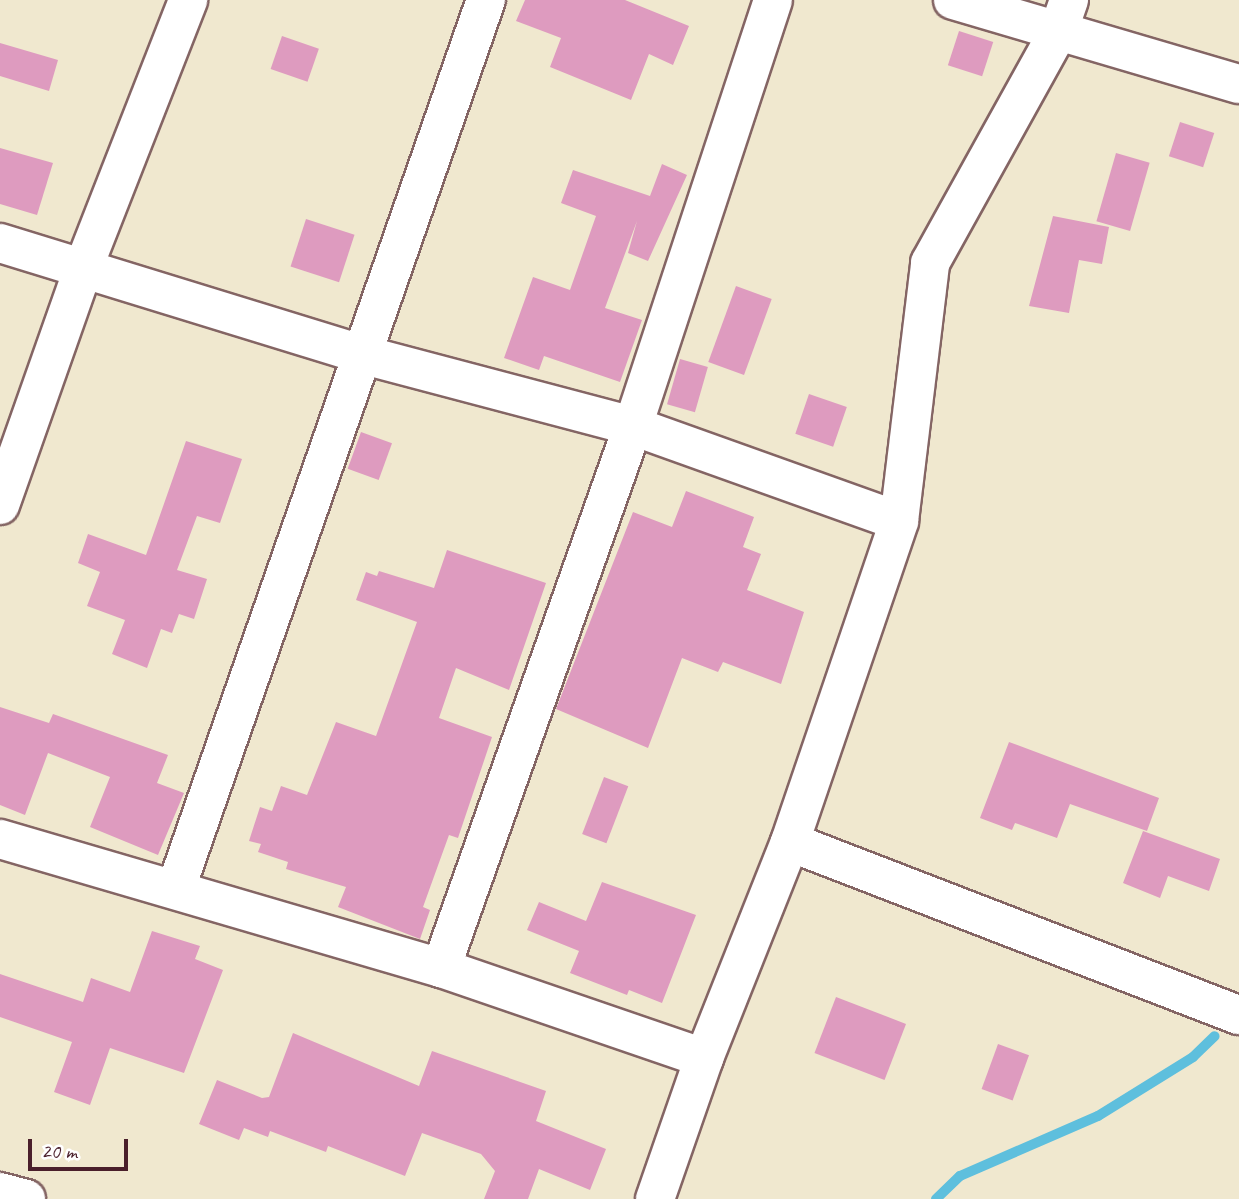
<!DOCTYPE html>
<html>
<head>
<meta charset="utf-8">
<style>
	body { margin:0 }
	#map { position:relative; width:1239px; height:1199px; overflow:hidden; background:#f0e8cf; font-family:Caveat,sans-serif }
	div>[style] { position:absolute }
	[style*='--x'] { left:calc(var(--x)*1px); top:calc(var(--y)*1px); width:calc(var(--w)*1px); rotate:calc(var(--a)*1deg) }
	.stream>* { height:10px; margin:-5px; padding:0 5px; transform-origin:5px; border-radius:5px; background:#5ebfdd }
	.building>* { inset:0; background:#de9bbf; transform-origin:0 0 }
	.roads { filter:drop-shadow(2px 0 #846564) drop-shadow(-2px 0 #846564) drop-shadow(0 2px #846564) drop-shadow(0 -2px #846564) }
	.minor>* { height:38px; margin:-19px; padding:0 19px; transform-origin:19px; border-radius:19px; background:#fff }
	span { translate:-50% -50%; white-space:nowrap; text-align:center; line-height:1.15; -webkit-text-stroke:7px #fff; paint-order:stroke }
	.scale { position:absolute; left:28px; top:1139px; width:100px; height:32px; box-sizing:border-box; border:4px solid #4a1f2b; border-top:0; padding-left:9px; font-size:21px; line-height:24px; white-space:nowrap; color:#4a1f2b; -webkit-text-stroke:5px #fff; paint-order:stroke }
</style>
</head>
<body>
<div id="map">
	<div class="stream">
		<div style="--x:936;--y:1199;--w:33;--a:-44"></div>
		<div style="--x:960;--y:1176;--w:150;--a:-23.5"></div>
		<div style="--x:1098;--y:1116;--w:112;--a:-31.8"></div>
		<div style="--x:1193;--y:1057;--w:30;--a:-44"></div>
	</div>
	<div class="building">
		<div style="clip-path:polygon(525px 0,625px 0,689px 26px,673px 65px,649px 54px,631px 100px,550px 67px,561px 38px,516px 21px)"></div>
		<div style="left:959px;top:31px;width:36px;height:36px;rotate:18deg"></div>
		<div style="left:282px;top:36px;width:39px;height:35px;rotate:19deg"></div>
		<div style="clip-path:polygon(0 43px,58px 60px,49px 91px,0 76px)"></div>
		<div style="left:1180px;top:122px;width:36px;height:36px;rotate:18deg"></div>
		<div style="clip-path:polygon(0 148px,53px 163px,37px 215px,0 204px)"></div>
		<div style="left:1116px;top:153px;width:35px;height:71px;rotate:16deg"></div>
		<div style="clip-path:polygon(662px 164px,687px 175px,648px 261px,628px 253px,637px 221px,605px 308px,642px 320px,620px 382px,544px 356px,539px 370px,504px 358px,533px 277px,570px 290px,596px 216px,561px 203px,573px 170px,650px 196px)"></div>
		<div style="clip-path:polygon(1053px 216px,1109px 227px,1102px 264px,1079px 260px,1069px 313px,1029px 306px)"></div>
		<div style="left:306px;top:219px;width:51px;height:50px;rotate:18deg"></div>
		<div style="left:736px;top:286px;width:38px;height:81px;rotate:20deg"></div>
		<div style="left:680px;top:359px;width:29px;height:47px;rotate:16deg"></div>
		<div style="left:809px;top:394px;width:40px;height:42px;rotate:19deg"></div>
		<div style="left:361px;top:432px;width:33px;height:39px;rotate:20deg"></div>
		<div style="clip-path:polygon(186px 441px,242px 459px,220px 523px,197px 516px,177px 570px,207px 579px,194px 619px,179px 614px,172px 633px,161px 629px,147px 668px,112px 654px,125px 620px,87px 606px,100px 572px,78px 563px,88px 534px,146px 555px)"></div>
		<div style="clip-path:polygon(686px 491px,754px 517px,743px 547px,761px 554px,747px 590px,804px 612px,781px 684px,723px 662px,718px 672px,682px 658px,648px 748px,556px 709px,633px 512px,672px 527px)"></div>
		<div style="clip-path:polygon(447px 550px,546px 583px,509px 690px,456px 668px,439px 718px,492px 737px,458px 838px,449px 835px,423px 907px,430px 910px,420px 939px,338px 907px,346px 887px,286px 869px,288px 862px,258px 852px,261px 844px,249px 841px,260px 807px,272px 811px,281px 786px,307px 795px,336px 722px,376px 736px,417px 622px,356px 600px,366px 572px,377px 576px,379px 571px,434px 588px)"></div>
		<div style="clip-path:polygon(0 707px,49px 723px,53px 714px,168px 755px,157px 783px,184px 793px,158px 855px,90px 827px,110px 777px,48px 753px,25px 815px,0 805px)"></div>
		<div style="clip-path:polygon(1009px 742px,1159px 798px,1147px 831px,1070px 804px,1057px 838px,1015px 823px,1012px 830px,980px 818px)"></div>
		<div style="left:604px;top:777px;width:26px;height:61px;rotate:21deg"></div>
		<div style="clip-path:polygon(1143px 831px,1220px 859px,1209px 891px,1168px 876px,1160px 898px,1123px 883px)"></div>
		<div style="clip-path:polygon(602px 882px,696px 915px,662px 1003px,629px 990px,627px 995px,570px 973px,579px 951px,527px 930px,539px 902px,586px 921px)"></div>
		<div style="clip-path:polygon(152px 931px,200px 946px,195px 959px,223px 970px,184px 1073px,110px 1048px,90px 1105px,54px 1092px,72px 1042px,0 1017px,0 974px,83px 1002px,91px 978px,130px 992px)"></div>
		<div style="left:836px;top:997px;width:75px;height:60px;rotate:21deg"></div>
		<div style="clip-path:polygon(293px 1033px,419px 1086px,432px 1051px,546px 1091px,536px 1121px,606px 1149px,590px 1190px,539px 1169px,528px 1199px,484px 1199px,495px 1171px,481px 1154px,422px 1133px,405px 1176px,328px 1146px,326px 1152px,270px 1131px,268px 1137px,244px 1128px,239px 1140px,199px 1124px,217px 1080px,262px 1098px,269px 1097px)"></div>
		<div style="left:998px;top:1044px;width:33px;height:48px;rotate:20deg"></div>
	</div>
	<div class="roads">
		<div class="minor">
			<div style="--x:953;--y:0;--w:298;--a:16.4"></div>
			<div style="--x:0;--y:243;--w:377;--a:17.1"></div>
			<div style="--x:360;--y:354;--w:282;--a:14.8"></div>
			<div style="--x:633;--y:426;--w:282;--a:19.7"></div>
			<div style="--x:0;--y:505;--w:253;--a:-70.6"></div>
			<div style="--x:84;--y:266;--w:286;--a:-68.6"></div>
			<div style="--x:0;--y:839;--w:459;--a:16.3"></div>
			<div style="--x:441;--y:968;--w:278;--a:18.9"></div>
			<div style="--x:790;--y:842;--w:481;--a:21.1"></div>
			<div style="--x:176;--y:888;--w:941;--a:-70.76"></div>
			<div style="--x:441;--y:968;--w:575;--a:-70.49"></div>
			<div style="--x:633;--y:426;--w:448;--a:-71.8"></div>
			<div style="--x:0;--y:1192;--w:27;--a:15"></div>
			<div style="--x:655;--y:1199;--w:149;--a:-70.8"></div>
			<div style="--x:704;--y:1058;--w:232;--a:-68.3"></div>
			<div style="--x:790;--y:842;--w:339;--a:-71.2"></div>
			<div style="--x:899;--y:521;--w:260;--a:-83.1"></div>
			<div style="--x:930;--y:263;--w:264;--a:-61"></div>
			<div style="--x:1058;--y:32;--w:34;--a:-71"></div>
		</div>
	</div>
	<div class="scale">20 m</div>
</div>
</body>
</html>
